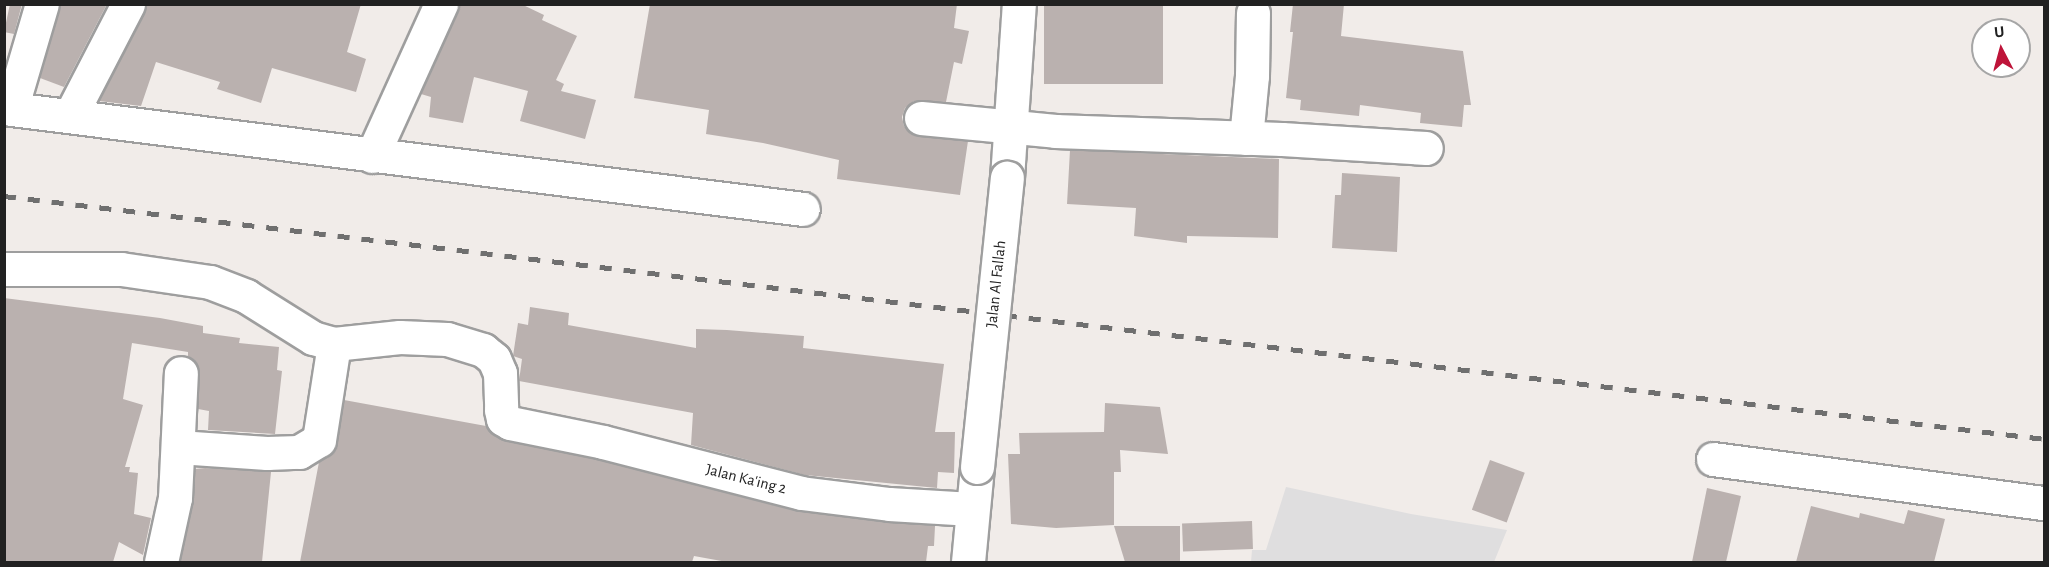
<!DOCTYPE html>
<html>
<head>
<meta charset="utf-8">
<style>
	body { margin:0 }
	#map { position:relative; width:2049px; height:567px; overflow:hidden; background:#f1ece9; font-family:"Alegreya Sans",sans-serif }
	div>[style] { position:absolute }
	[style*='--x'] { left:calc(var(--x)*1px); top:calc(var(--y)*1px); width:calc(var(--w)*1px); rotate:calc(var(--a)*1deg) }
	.residential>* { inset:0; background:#dfdedf }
	.building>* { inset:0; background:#bab1af; transform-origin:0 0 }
	.roads { filter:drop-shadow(2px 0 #9e9e9e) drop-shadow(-2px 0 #9e9e9e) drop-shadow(0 2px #9e9e9e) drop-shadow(0 -2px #9e9e9e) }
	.minor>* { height:33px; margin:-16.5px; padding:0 16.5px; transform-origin:16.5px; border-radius:16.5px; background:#fff }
	.tertiary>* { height:33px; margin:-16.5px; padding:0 16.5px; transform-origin:16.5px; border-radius:16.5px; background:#fff }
	.rail>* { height:4.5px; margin-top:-2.25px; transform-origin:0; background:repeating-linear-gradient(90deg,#6f6f6f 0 12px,transparent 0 24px) }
	.bridges { filter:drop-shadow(2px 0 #9e9e9e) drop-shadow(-2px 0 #9e9e9e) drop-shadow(0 2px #9e9e9e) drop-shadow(0 -2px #9e9e9e) }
	.tertiary-bridge>* { height:33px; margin:-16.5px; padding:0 16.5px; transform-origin:16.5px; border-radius:16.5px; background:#fff }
	span { translate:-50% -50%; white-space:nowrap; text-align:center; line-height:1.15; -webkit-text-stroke:4.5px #fff; paint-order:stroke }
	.street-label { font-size:16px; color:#212121 }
	.frame { position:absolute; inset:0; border:6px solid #212121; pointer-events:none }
	.north { position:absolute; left:1971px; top:18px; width:60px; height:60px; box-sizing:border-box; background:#fff; border:2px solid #a6a6a6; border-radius:50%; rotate:354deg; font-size:16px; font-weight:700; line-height:24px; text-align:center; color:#212121 }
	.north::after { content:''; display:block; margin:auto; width:21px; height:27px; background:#be1439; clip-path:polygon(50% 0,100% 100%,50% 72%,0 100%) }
</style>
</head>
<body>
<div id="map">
	<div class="residential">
		<div style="clip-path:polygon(1286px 487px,1411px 514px,1507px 530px,1494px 562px,1251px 562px,1252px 550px,1266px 550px)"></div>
	</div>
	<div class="building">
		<div style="clip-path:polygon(10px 4px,22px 4px,14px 34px,4px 32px)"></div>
		<div style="clip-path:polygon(60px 4px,107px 4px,64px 87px,40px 78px)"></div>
		<div style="clip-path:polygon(147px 4px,361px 4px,347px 52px,366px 59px,356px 92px,272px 68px,261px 103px,217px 89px,220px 82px,156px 62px,141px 106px,99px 101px)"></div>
		<div style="clip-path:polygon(459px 4px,521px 4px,544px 15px,542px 20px,577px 36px,556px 80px,564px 84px,561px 91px,596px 100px,585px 139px,520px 121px,528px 91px,474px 77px,463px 123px,429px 117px,431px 97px,421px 94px)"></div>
		<div style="clip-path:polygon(650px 4px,957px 4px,954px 28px,969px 31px,962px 64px,954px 62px,946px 102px,914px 101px,905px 108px,902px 117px,904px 126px,911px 134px,968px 141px,960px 195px,837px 179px,839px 160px,763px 143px,706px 134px,709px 110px,634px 98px)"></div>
		<div style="left:1044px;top:4px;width:119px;height:80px"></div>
		<div style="clip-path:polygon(1293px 4px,1344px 4px,1341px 36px,1463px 51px,1471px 105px,1464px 105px,1462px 127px,1420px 123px,1421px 113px,1360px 105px,1359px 116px,1300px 110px,1301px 100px,1286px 98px,1293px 32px,1290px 32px)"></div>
		<div style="clip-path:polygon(1070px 150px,1279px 159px,1278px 238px,1187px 236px,1187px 243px,1134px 236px,1136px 208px,1067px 204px)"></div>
		<div style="clip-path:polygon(1342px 173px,1400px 177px,1397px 252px,1332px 248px,1335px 195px,1341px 195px)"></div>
		<div style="clip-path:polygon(4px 298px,160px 318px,203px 326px,203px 333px,240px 338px,239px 343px,279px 347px,277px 370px,282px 371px,275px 434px,208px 430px,209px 411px,198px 409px,198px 365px,188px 356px,188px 352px,132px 343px,123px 399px,143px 405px,125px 467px,130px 467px,129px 472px,138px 473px,134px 514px,151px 518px,143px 555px,119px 542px,113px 562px,4px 562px)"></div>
		<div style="clip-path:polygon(530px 307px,569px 313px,568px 325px,696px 348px,696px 329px,727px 330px,804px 336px,803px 348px,944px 364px,935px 432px,955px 432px,954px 473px,938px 472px,937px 488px,805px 475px,691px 445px,693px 413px,519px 381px,522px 359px,513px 356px,518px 323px,528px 325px)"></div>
		<div style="clip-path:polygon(344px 400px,486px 426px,493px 435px,506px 441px,599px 460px,796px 511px,935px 526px,934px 546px,928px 546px,926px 562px,727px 562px,694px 556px,692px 562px,300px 562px,319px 462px,335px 450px)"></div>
		<div style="clip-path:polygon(1105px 403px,1160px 407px,1168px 454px,1120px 450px,1121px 472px,1114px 472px,1114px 525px,1056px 528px,1011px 524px,1008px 454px,1020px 454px,1019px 433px,1104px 432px)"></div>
		<div style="left:1490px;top:460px;width:37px;height:53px;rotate:20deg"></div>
		<div style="clip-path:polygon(205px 468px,271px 472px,262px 562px,180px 562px,193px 502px,195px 469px)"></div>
		<div style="clip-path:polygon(1707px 488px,1741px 496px,1726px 562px,1692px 562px)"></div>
		<div style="clip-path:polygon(1811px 506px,1859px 518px,1860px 513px,1904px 524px,1908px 510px,1945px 519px,1934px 562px,1796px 562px)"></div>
		<div style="left:1252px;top:521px;width:28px;height:70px;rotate:88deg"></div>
		<div style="clip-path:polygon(1114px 526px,1180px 526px,1180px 562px,1125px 562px)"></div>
	</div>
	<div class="roads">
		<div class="minor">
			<div style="--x:4;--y:108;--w:805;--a:7.2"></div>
			<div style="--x:11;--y:109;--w:109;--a:-73.6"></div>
			<div style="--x:70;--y:116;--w:126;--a:-62.6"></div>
			<div style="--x:921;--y:118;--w:135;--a:5.5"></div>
			<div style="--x:1055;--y:131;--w:227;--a:2"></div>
			<div style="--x:1282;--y:139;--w:144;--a:3.6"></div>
			<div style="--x:1246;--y:138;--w:62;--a:-84.5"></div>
			<div style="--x:1252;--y:76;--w:63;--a:-89.1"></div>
			<div style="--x:372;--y:156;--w:167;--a:-65.6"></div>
			<div style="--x:4;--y:269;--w:117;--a:0"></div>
			<div style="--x:121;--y:269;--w:90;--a:8.3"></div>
			<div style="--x:210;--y:282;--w:39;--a:21"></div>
			<div style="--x:246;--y:296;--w:79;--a:32.1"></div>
			<div style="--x:313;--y:338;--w:22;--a:16"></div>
			<div style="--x:334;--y:344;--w:66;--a:-6.1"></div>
			<div style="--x:400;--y:337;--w:47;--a:2.4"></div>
			<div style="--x:447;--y:339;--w:38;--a:17"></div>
			<div style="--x:483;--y:350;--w:14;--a:39"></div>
			<div style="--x:494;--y:359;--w:15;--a:67"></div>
			<div style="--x:500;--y:373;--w:37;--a:88"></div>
			<div style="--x:501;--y:410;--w:9;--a:77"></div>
			<div style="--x:503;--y:419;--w:8;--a:30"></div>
			<div style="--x:510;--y:423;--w:95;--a:11.5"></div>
			<div style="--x:603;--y:442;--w:204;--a:14.4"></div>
			<div style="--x:801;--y:493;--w:89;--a:7.1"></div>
			<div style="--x:889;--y:504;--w:83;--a:3.4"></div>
			<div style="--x:178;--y:447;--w:89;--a:3.9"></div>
			<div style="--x:267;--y:453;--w:32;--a:-2"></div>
			<div style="--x:299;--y:452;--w:23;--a:-31"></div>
			<div style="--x:319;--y:440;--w:97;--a:-81.1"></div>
			<div style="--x:1713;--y:459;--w:334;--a:7.6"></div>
			<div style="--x:161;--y:562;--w:66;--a:-77.7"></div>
			<div style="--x:175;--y:498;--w:125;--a:-87.3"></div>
		</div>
		<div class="tertiary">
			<div style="--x:1007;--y:178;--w:174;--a:-86.1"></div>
			<div style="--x:968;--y:562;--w:95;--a:-84.6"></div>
		</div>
	</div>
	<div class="rail">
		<div style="--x:4;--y:196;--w:2054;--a:6.79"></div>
	</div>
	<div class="bridges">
		<div class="tertiary-bridge">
			<div style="--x:977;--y:467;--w:291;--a:-84.1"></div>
		</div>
	</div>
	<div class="street-label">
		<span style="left:996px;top:284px;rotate:-84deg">Jalan Al Fallah</span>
		<span style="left:746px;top:479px;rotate:14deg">Jalan Ka'ing 2</span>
	</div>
	<div class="frame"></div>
	<div class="north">U</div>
</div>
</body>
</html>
